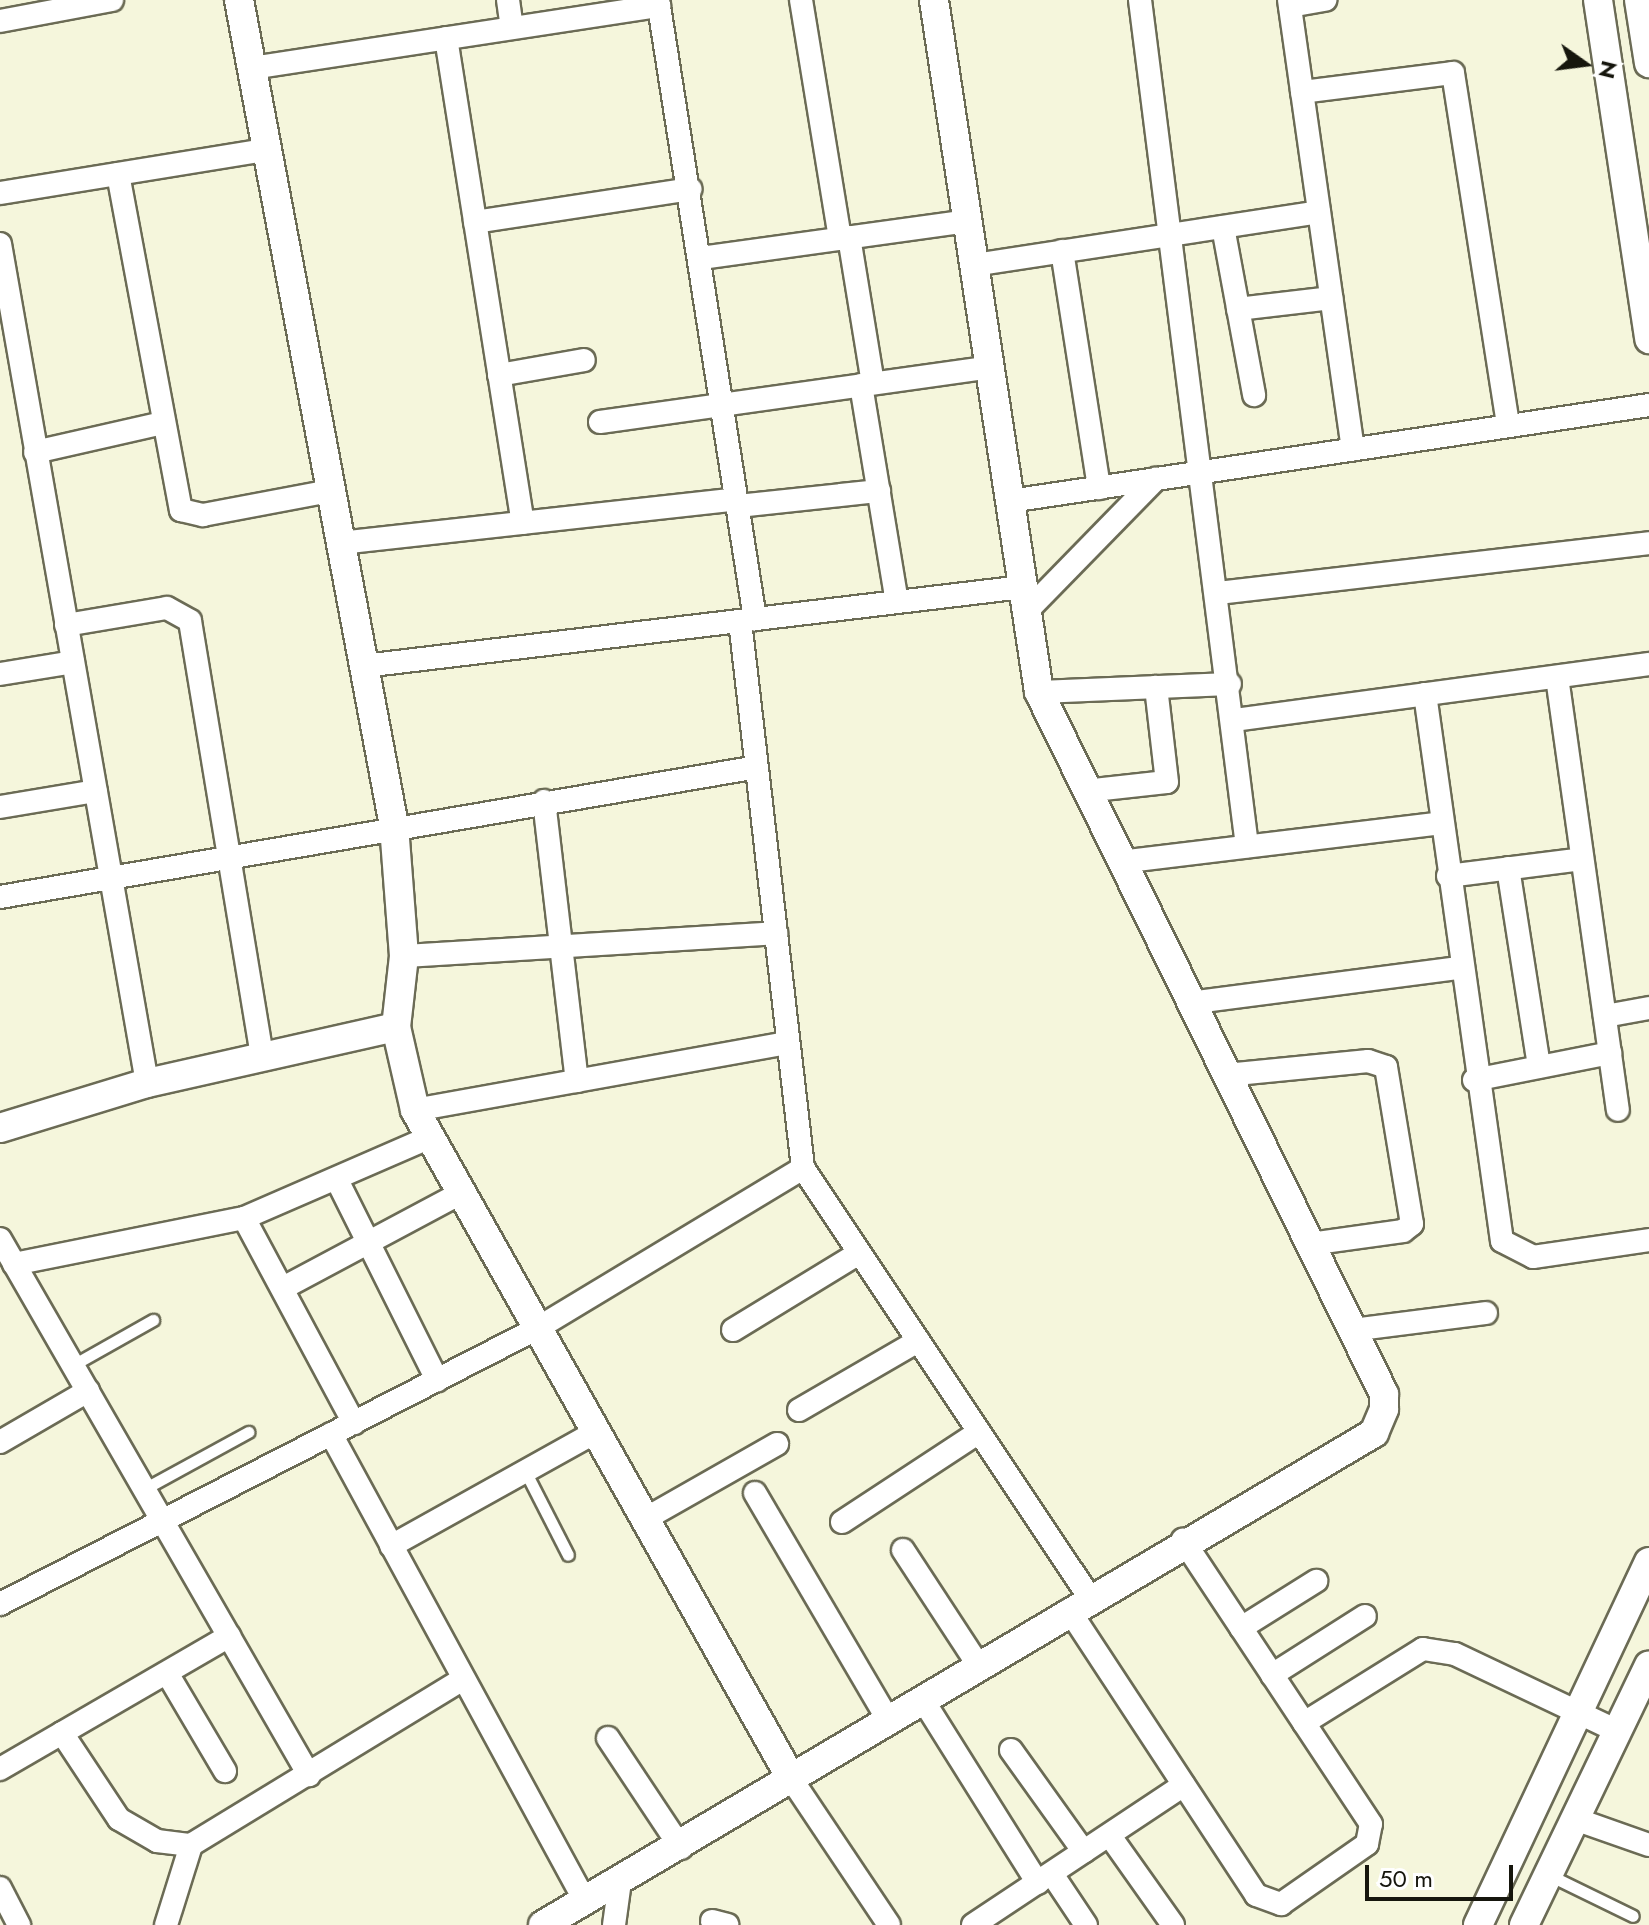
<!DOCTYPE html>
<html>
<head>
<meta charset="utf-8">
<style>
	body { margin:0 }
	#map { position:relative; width:1649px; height:1925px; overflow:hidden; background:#f5f6dc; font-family:Jost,sans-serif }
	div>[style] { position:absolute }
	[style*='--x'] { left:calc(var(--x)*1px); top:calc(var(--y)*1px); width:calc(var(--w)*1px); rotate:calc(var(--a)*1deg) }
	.roads { filter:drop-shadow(2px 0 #6b6b55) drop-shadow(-2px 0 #6b6b55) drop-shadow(0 2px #6b6b55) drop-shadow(0 -2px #6b6b55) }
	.service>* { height:11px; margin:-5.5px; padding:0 5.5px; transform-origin:5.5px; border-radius:5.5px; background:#fff }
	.minor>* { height:22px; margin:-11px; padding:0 11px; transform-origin:11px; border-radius:11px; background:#fff }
	.tertiary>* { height:28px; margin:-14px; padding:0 14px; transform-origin:14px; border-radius:14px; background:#fff }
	span { translate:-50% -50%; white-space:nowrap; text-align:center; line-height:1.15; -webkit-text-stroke:8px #fff; paint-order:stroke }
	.north { position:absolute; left:1545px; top:24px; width:80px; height:80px; -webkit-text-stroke:6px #fff; paint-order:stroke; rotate:104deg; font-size:22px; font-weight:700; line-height:32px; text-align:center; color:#16160d }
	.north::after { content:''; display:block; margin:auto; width:28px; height:36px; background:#16160d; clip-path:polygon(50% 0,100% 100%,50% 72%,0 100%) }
	.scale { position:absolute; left:1365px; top:1865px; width:148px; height:36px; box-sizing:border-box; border:4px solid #16160d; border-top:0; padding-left:10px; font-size:24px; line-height:28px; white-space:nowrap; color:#16160d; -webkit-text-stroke:6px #fff; paint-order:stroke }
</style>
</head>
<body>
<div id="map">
	<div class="roads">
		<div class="service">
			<div style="--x:73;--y:1365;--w:92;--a:-29.4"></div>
			<div style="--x:525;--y:1471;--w:94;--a:62.9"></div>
			<div style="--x:144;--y:1489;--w:119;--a:-28.7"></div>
			<div style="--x:1549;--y:1875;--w:93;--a:26"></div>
		</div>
		<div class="minor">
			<div style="--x:508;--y:0;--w:28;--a:82"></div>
			<div style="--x:658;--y:0;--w:627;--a:81.09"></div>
			<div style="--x:801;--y:0;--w:241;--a:80.7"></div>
			<div style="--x:1140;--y:0;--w:853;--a:82.79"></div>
			<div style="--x:1289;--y:0;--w:454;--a:81.9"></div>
			<div style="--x:1290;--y:6;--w:36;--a:-10"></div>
			<div style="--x:0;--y:21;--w:114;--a:-10.6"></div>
			<div style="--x:446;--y:38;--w:491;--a:81"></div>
			<div style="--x:252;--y:68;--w:412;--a:-8.7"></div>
			<div style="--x:1302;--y:92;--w:152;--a:-7.2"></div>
			<div style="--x:1453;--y:73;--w:356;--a:81.1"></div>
			<div style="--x:118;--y:174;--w:342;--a:79.4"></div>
			<div style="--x:181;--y:510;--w:23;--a:13"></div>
			<div style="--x:203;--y:515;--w:129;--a:-10.7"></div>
			<div style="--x:0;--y:193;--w:269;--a:-9.2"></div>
			<div style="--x:475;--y:222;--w:218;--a:-8.7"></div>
			<div style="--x:1223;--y:227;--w:171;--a:79.5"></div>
			<div style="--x:849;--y:237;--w:148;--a:80.7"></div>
			<div style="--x:0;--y:244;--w:852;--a:80.06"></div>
			<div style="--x:1062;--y:251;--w:240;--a:81.1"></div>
			<div style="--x:701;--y:258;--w:269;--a:-7.9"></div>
			<div style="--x:974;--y:265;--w:349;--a:-8.7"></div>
			<div style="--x:1238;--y:309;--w:94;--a:-6.7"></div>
			<div style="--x:499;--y:375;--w:86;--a:-10"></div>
			<div style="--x:861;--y:385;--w:220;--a:80.6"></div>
			<div style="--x:600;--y:422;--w:393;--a:-8"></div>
			<div style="--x:35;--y:452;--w:131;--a:-12.8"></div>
			<div style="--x:1010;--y:501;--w:646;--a:-8.54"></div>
			<div style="--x:738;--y:506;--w:142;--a:-6.1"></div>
			<div style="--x:340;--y:543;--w:399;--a:-6.3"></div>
			<div style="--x:1218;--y:593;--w:434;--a:-6.6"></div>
			<div style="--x:1027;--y:611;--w:185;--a:-45.7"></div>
			<div style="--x:740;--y:621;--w:551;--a:83.43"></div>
			<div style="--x:803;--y:1168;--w:517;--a:56.28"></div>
			<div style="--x:66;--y:625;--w:102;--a:-9.6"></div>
			<div style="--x:167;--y:608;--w:26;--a:29"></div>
			<div style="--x:190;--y:621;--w:443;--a:80.6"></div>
			<div style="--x:364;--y:666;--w:664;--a:-6.84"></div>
			<div style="--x:0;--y:674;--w:74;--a:-9.3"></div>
			<div style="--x:1557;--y:677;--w:437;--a:82"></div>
			<div style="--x:1039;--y:692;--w:191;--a:-2.4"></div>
			<div style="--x:1425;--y:694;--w:552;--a:81.99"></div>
			<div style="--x:1502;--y:1241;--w:35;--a:27"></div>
			<div style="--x:1533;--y:1257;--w:117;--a:-8.3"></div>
			<div style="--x:1235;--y:720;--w:418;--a:-7.7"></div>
			<div style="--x:1085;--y:791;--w:82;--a:-6.3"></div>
			<div style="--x:1167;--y:782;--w:96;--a:-96.6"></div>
			<div style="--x:544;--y:801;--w:282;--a:83.3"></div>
			<div style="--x:0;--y:807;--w:97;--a:-9.5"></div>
			<div style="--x:1120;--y:862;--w:324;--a:-6.9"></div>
			<div style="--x:1508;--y:868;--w:201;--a:81.1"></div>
			<div style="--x:1448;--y:876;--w:135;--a:-7.2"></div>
			<div style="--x:0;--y:897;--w:768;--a:-9.74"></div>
			<div style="--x:404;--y:956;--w:373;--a:-3.5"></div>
			<div style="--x:1189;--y:1003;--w:273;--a:-7.4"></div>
			<div style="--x:1605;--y:1016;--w:45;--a:-10.3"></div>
			<div style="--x:1226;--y:1075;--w:143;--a:-5.6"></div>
			<div style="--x:1368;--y:1061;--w:19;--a:18"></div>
			<div style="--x:1386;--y:1067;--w:159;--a:80.6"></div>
			<div style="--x:1412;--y:1224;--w:11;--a:142"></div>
			<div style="--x:1403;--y:1231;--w:95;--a:172.1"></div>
			<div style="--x:1474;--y:1080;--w:139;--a:-11.2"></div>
			<div style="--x:415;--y:1110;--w:379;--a:-10.2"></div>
			<div style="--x:337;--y:1180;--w:224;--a:63.4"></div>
			<div style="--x:244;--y:1218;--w:233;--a:61.8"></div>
			<div style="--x:0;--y:1239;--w:619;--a:60.04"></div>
			<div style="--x:14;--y:1264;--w:235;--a:-11.3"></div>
			<div style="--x:244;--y:1218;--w:203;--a:-23.5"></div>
			<div style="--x:283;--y:1288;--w:202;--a:-28.1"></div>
			<div style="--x:733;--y:1330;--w:148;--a:-31.4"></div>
			<div style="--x:1352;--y:1330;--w:135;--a:-7.2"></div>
			<div style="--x:799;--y:1410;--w:138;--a:-30.1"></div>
			<div style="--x:331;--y:1434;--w:532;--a:61.46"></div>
			<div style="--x:0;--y:1442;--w:102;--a:-30.1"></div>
			<div style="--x:755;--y:1493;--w:264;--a:59.6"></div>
			<div style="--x:645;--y:1519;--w:152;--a:-29.6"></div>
			<div style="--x:842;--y:1522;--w:164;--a:-33.3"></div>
			<div style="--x:391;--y:1546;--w:235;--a:-29.1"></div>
			<div style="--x:903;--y:1550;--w:139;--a:56.8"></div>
			<div style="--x:0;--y:1604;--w:605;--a:-27.16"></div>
			<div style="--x:538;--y:1328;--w:310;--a:-31.1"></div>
			<div style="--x:1069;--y:1610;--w:341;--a:56.7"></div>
			<div style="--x:1256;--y:1895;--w:27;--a:20"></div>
			<div style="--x:1281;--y:1904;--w:105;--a:-34.9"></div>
			<div style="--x:1367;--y:1844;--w:20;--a:-79"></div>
			<div style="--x:1371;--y:1824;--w:341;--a:-123.5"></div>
			<div style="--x:1241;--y:1628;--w:89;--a:-32.1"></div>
			<div style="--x:167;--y:1673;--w:114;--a:59.4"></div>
			<div style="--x:1272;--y:1675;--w:110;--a:-32.4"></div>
			<div style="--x:923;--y:1700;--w:216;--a:57.9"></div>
			<div style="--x:1304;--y:1723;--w:140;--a:-31.9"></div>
			<div style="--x:1423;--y:1649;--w:32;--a:9"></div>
			<div style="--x:1455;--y:1654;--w:179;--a:25.4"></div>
			<div style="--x:62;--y:1733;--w:103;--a:56.5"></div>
			<div style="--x:119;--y:1819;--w:44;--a:30.1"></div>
			<div style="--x:157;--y:1841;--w:34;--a:7"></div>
			<div style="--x:191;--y:1845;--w:319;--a:-31.4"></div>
			<div style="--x:608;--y:1738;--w:132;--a:56.4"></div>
			<div style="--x:1011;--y:1750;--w:125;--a:54.4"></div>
			<div style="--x:0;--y:1769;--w:265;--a:-30.1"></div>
			<div style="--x:792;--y:1780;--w:174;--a:56.2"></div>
			<div style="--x:1575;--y:1819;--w:78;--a:19.4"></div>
			<div style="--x:1110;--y:1836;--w:109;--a:54.7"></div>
			<div style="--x:1052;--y:1874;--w:61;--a:56.3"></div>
			<div style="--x:0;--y:1888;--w:42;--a:62.8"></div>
			<div style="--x:712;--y:1921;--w:16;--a:14"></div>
			<div style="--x:166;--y:1925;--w:84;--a:-72.6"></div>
			<div style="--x:614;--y:1925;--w:44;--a:-82.2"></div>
			<div style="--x:973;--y:1925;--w:253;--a:-33.6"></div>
		</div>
		<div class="tertiary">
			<div style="--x:239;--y:0;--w:840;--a:79.37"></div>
			<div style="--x:394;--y:826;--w:130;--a:85.6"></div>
			<div style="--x:404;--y:956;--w:71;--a:96.4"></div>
			<div style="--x:396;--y:1027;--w:85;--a:77.1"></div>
			<div style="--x:415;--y:1110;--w:769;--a:60.63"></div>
			<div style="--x:1598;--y:0;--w:343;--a:81.4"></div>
			<div style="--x:1639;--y:0;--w:64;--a:81"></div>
			<div style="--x:0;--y:1128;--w:154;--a:-17"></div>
			<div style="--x:147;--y:1083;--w:255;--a:-12.7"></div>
			<div style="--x:543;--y:1925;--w:966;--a:-30.63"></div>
			<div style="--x:1374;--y:1433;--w:26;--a:-67"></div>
			<div style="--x:1384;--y:1409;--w:15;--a:-90"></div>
			<div style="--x:1384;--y:1394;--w:782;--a:-116.17"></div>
			<div style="--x:1039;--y:692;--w:700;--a:-98.63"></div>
			<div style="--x:1478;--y:1925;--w:401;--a:-64.8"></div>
			<div style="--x:1524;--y:1925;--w:288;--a:-64.3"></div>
		</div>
	</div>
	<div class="north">N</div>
	<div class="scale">50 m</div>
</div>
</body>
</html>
